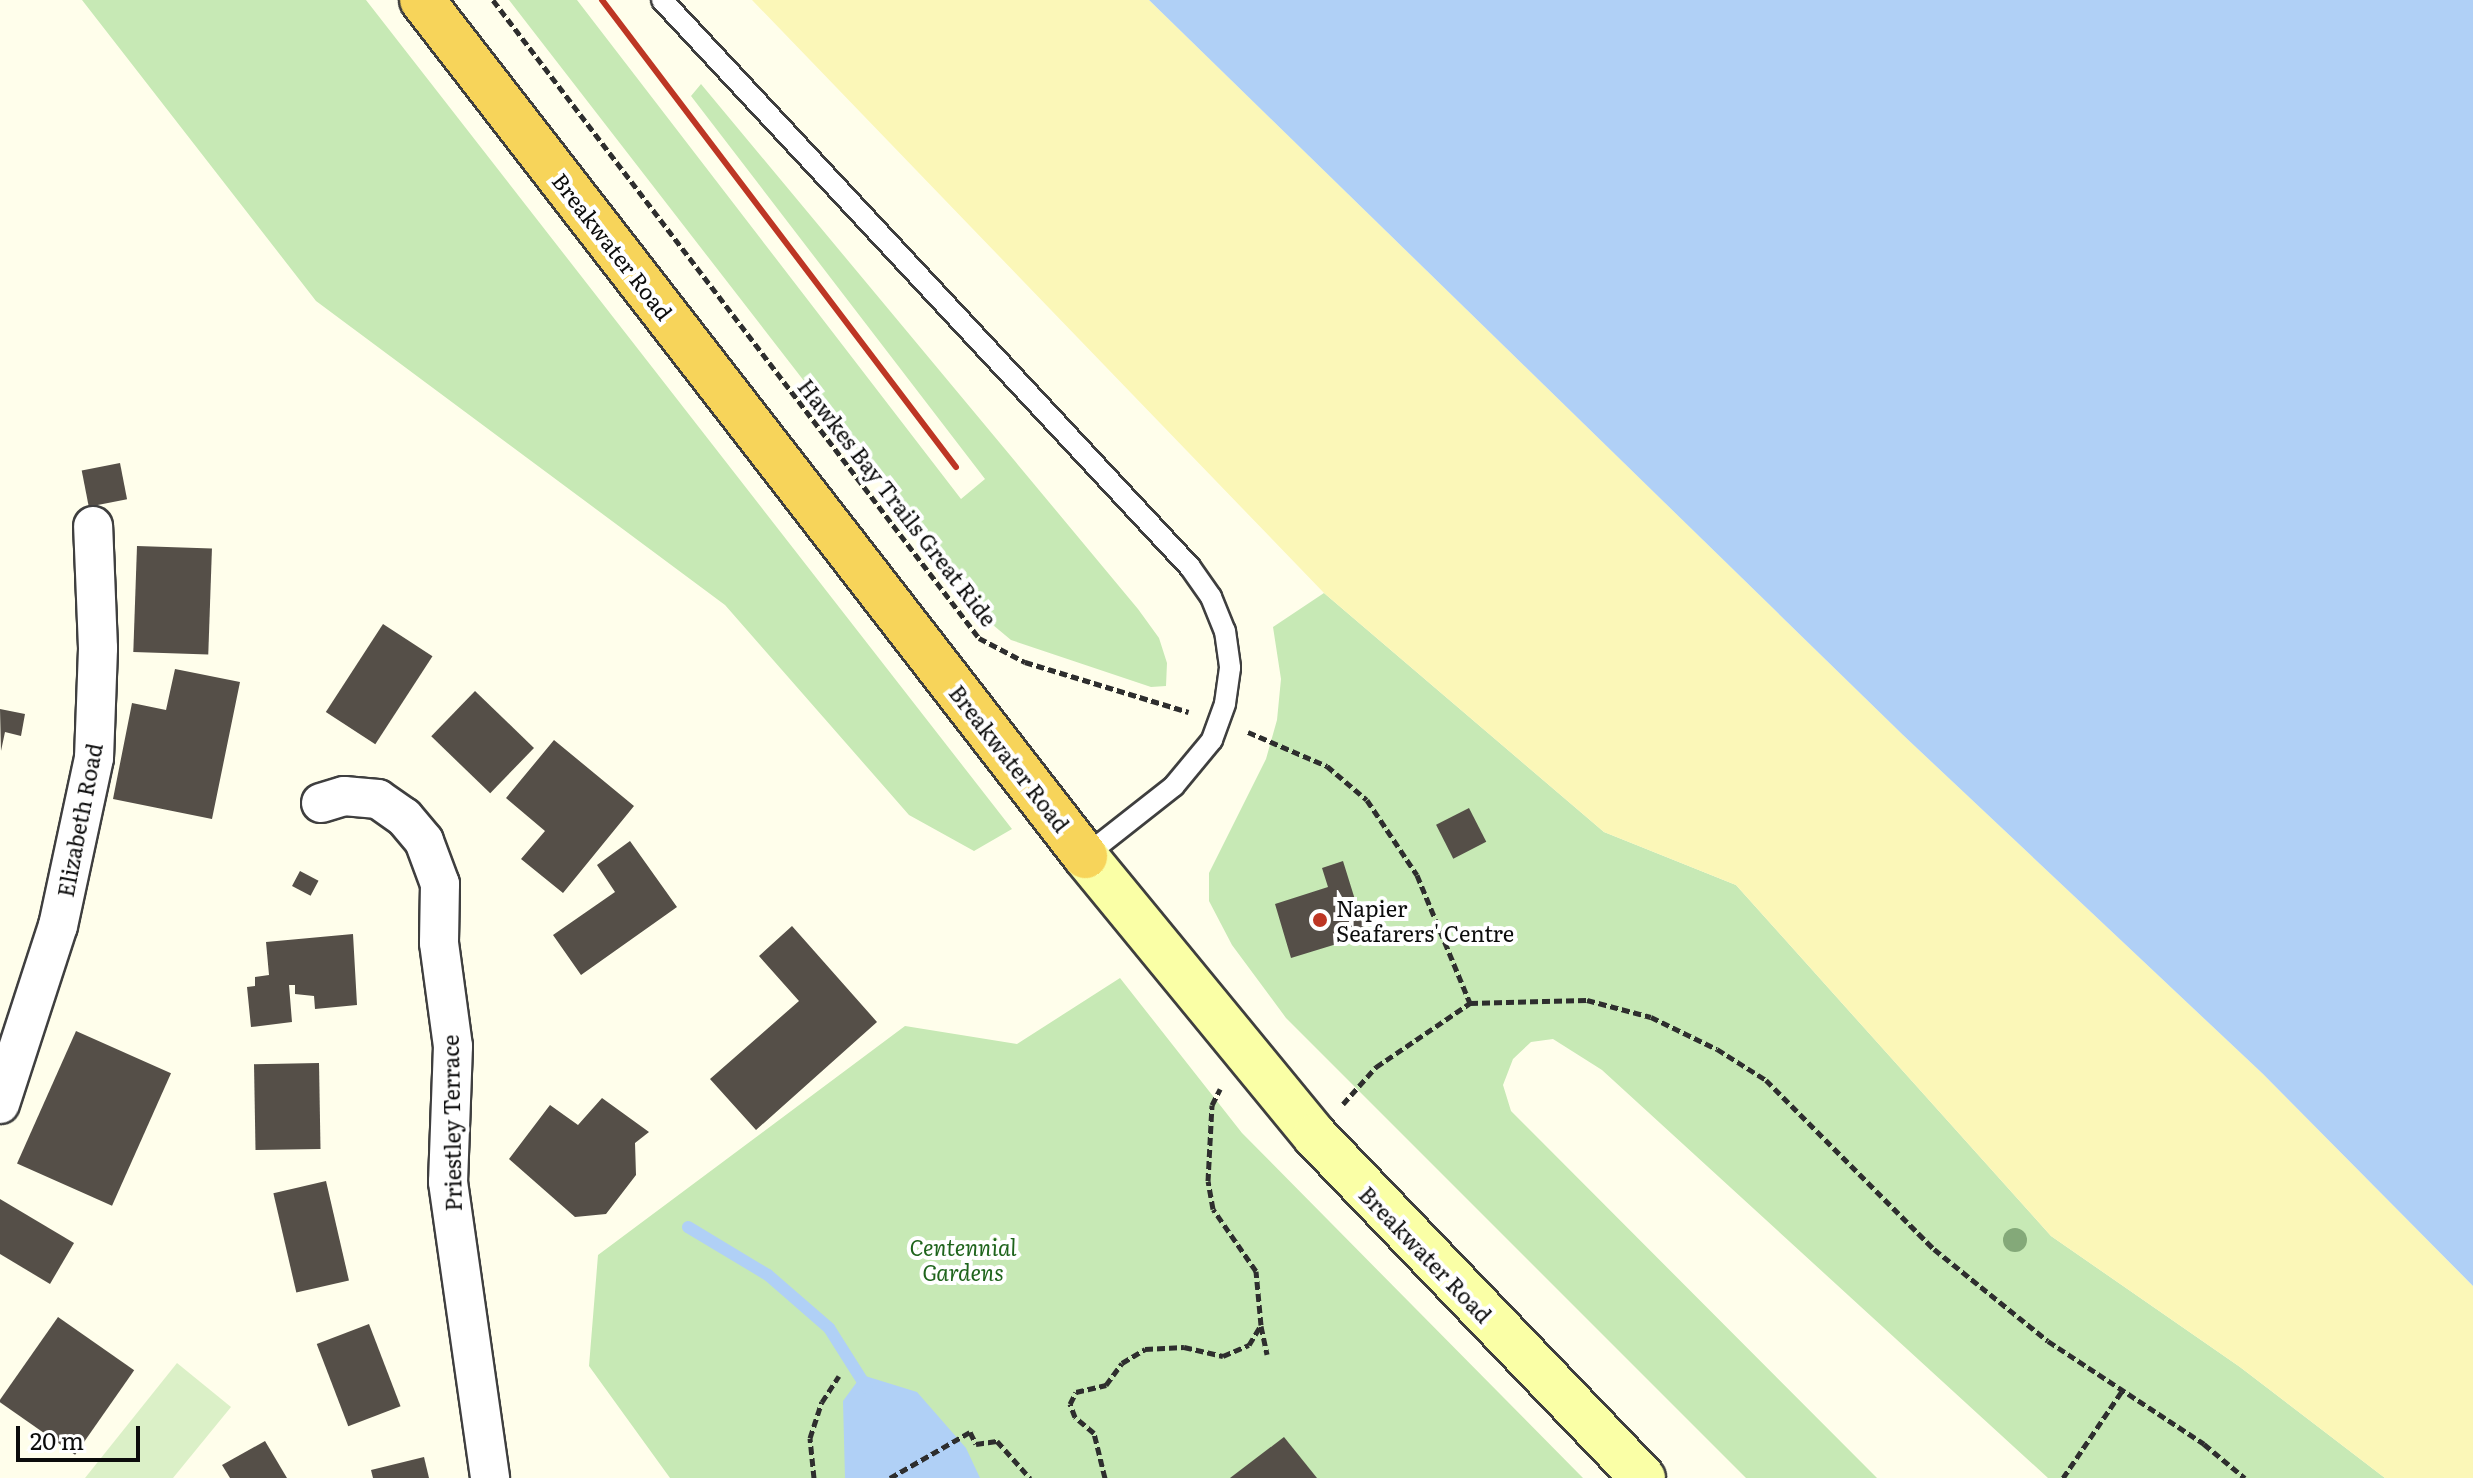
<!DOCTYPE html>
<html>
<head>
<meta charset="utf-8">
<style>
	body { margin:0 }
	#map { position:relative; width:2473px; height:1478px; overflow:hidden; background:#fffeeb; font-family:Literata,serif }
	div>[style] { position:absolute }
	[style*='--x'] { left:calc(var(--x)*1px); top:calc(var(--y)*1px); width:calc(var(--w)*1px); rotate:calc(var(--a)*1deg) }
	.green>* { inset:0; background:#c7e9b5 }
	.sand>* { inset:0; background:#fbf7b8 }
	.pitch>* { inset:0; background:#dbf0c7 }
	.water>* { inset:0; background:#b0d0f6 }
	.stream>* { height:12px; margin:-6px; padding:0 6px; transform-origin:6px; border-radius:6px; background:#b0d0f6 }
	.building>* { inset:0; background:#554f48; transform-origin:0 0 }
	.path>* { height:5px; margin-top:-2.5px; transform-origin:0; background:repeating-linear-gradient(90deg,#2e2e2e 0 8px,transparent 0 12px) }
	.roads { filter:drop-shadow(2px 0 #3f3f3f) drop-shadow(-2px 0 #3f3f3f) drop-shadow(0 2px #3f3f3f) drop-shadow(0 -2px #3f3f3f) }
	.service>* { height:20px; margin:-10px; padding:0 10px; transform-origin:10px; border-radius:10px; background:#fff }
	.minor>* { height:38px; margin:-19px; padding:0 19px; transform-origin:19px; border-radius:19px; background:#fff }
	.secondary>* { height:44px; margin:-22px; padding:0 22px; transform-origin:22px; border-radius:22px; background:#faffa6 }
	.trunk>* { height:44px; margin:-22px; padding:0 22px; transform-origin:22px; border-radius:22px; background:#f7d45a }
	.rail>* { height:6px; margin:-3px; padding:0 3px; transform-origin:3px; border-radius:3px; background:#bd3624 }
	.trees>* { width:24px; height:24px; margin:-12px; border-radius:50%; background:#84a979 }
	.dots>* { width:22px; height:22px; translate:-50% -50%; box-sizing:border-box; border:4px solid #fff; border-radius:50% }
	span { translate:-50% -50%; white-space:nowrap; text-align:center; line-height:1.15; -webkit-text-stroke:8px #fff; paint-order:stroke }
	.street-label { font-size:22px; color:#0c0c0c }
	.poi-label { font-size:22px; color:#0c0c0c }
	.left { translate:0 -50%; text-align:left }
	.park-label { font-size:22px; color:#1f641c; font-style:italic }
	.scale { position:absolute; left:16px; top:1426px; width:124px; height:36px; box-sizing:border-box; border:4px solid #0c0c0c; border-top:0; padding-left:10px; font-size:24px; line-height:28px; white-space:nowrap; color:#0c0c0c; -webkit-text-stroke:6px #fff; paint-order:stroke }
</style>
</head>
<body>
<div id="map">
	<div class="green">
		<div style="clip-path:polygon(82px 0,366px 0,1012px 829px,974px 851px,909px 815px,725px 605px,316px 301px)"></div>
		<div style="clip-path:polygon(509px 0,577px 0,961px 499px,985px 479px,691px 96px,701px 84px,1138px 609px,1159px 638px,1167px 663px,1166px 686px,1151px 687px,1011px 640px,993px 625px)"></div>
		<div style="clip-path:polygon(1324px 593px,1604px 832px,1736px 885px,2051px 1236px,2240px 1367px,2385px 1478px,2048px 1478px,1602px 1070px,1553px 1039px,1531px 1042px,1513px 1059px,1503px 1085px,1511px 1111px,1877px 1478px,1746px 1478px,1286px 1018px,1232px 945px,1209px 901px,1209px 873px,1266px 759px,1277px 720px,1281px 679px,1273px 627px)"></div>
		<div style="clip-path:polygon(1120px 978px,1242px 1133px,1583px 1478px,670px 1478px,589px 1366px,598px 1255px,905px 1026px,1017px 1044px)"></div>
	</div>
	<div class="sand">
		<div style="clip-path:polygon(752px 0,1149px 0,1903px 735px,2263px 1074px,2473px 1286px,2473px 1478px,2385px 1478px,2240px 1367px,2051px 1236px,1736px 885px,1604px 832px,1324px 593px)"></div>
	</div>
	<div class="pitch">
		<div style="clip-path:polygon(177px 1363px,231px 1407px,173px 1478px,85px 1478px)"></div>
	</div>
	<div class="water">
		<div style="clip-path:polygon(1149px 0,2473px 0,2473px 1286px,2263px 1074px,1903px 735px)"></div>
		<div style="clip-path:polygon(862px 1375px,917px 1392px,966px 1448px,980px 1478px,845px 1478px,843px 1401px)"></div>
	</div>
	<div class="stream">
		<div style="--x:688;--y:1227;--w:93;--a:31"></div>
		<div style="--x:768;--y:1275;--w:81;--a:41"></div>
		<div style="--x:829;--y:1328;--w:71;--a:57.7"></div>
	</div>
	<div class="building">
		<div style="left:120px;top:463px;width:37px;height:39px;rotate:79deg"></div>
		<div style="left:137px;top:546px;width:75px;height:106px;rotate:2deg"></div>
		<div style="left:383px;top:624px;width:59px;height:105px;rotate:33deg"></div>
		<div style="clip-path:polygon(175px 669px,240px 682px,212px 819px,113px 799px,132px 703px,166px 710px)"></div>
		<div style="left:475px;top:691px;width:82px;height:63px;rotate:44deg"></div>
		<div style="clip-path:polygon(0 709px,25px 714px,21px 736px,5px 732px,1px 751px)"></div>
		<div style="clip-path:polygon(554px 740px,634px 806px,563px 893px,521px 859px,545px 831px,506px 798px)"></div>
		<div style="left:1469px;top:808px;width:38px;height:37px;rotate:63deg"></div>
		<div style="clip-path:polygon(630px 841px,677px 907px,581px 975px,553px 935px,615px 892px,597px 865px)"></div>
		<div style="clip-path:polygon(1343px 861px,1366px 935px,1291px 958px,1275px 904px,1328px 887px,1322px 868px)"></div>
		<div style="left:300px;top:871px;width:21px;height:17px;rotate:28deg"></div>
		<div style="clip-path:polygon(792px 926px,877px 1022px,756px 1130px,710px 1079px,799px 1001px,759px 956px)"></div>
		<div style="clip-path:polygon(353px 934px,357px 1005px,315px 1009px,314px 996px,295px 994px,295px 985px,289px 985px,292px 1022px,251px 1027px,247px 987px,255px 986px,255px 977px,269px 975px,266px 942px)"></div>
		<div style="left:76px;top:1031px;width:104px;height:145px;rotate:24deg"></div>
		<div style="left:319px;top:1063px;width:86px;height:65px;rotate:89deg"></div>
		<div style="clip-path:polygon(602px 1098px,649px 1132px,635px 1143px,636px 1175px,606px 1214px,575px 1217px,509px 1159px,550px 1105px,578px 1125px)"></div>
		<div style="left:326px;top:1181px;width:102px;height:54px;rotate:77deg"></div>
		<div style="clip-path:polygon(0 1199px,74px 1243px,50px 1284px,0 1254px)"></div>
		<div style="left:58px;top:1317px;width:93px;height:103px;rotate:35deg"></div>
		<div style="left:369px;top:1324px;width:88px;height:56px;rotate:69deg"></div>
		<div style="clip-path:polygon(1284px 1437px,1317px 1478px,1230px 1478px)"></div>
		<div style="clip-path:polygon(265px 1441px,287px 1478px,230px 1478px,222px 1465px)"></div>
		<div style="clip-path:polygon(424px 1457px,429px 1478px,373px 1478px,371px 1470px)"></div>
	</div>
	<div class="path">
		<div style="--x:493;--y:0;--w:802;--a:52.7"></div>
		<div style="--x:979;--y:638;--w:52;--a:27.6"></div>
		<div style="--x:1025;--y:662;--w:171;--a:17"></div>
		<div style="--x:1248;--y:732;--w:86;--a:23.3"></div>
		<div style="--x:1327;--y:766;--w:52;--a:40.4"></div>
		<div style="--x:1367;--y:800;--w:90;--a:56.3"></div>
		<div style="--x:1417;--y:875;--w:139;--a:67.5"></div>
		<div style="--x:1470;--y:1003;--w:117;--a:-1.5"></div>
		<div style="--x:1587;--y:1000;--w:66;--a:14.9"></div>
		<div style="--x:1651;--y:1017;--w:73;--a:25.9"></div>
		<div style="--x:1717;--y:1049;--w:58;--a:32.3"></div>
		<div style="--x:1766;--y:1080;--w:238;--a:45.2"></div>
		<div style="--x:1934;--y:1249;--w:146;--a:38.9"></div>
		<div style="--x:2048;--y:1341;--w:187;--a:33.4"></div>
		<div style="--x:2204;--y:1444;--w:53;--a:39.7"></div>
		<div style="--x:1343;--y:1104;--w:50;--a:-48.3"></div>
		<div style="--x:1376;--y:1067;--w:114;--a:-34.2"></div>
		<div style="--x:1261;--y:1326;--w:29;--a:78"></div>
		<div style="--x:814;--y:1478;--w:40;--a:-95.7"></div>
		<div style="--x:810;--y:1438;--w:38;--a:-72"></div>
		<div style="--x:822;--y:1402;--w:31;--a:-57"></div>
		<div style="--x:890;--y:1478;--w:92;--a:-29.9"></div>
		<div style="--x:970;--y:1432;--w:13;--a:63"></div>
		<div style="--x:976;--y:1444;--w:21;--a:-8"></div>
		<div style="--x:997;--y:1441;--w:50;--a:48.3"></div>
		<div style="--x:1105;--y:1478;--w:46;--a:-103.7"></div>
		<div style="--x:1094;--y:1433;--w:25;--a:-140"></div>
		<div style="--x:1075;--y:1417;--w:14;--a:-111"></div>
		<div style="--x:1070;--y:1404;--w:13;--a:-63"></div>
		<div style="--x:1076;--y:1392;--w:31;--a:-13"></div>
		<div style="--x:1106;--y:1385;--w:27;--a:-54"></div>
		<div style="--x:1122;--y:1363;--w:27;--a:-31"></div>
		<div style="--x:1145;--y:1349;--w:39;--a:-3"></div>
		<div style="--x:1184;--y:1347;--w:40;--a:13"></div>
		<div style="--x:1223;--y:1356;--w:28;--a:-23"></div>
		<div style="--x:1249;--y:1345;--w:23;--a:-59"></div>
		<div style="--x:1261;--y:1325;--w:54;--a:-95.3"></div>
		<div style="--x:1256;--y:1271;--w:75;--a:-124.7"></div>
		<div style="--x:1213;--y:1209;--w:28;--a:-100"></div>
		<div style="--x:1208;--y:1181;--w:76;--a:-87"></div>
		<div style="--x:1212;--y:1105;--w:18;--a:-63"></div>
		<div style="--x:2063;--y:1478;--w:105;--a:-55.9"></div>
	</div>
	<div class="roads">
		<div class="service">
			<div style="--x:662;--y:0;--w:775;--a:47.04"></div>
			<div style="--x:1190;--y:567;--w:37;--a:55"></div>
			<div style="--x:1211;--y:597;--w:37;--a:68"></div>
			<div style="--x:1225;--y:631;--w:37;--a:82"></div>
			<div style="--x:1230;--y:668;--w:36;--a:98"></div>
			<div style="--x:1225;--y:704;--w:38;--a:110"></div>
			<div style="--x:1212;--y:740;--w:60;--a:129.6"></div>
			<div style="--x:1174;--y:786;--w:113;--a:141.8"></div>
		</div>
		<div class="minor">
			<div style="--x:321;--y:803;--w:24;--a:-17"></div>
			<div style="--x:344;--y:796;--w:34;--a:5"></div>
			<div style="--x:378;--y:799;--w:32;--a:35"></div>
			<div style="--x:404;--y:817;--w:31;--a:50"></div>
			<div style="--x:424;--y:841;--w:46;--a:69.6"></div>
			<div style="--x:440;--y:884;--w:59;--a:91"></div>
			<div style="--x:439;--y:943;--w:104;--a:82.3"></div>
			<div style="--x:453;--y:1046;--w:136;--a:92.1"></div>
			<div style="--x:448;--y:1182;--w:299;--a:81.9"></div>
			<div style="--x:0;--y:1104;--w:187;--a:-72"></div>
			<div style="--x:58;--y:926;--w:172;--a:-77.9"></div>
			<div style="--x:94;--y:758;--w:110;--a:-87.9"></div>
			<div style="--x:98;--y:648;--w:122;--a:-92.3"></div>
		</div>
		<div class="secondary">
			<div style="--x:1085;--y:856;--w:362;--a:50.6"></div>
			<div style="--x:1315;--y:1136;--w:474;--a:46.2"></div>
		</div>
		<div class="trunk">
			<div style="--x:422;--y:0;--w:1083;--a:52.24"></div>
		</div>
	</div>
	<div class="rail">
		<div style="--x:602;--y:0;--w:586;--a:52.84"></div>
	</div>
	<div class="trees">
		<div style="left:2015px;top:1240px"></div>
	</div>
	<div class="dots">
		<div style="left:1320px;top:920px;background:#bd3624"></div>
	</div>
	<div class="street-label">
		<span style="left:613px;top:246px;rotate:52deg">Breakwater Road</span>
		<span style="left:898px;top:502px;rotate:52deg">Hawkes Bay Trails Great Ride</span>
		<span style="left:1010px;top:758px;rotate:52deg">Breakwater Road</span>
		<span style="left:79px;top:820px;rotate:-79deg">Elizabeth Road</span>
		<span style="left:451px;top:1123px;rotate:-91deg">Priestley Terrace</span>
		<span style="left:1426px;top:1254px;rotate:46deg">Breakwater Road</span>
	</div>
	<div class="poi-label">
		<span class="left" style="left:1336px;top:920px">Napier<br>Seafarers' Centre</span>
	</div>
	<div class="park-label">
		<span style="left:963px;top:1259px">Centennial<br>Gardens</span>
	</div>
	<div class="scale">20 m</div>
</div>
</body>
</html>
